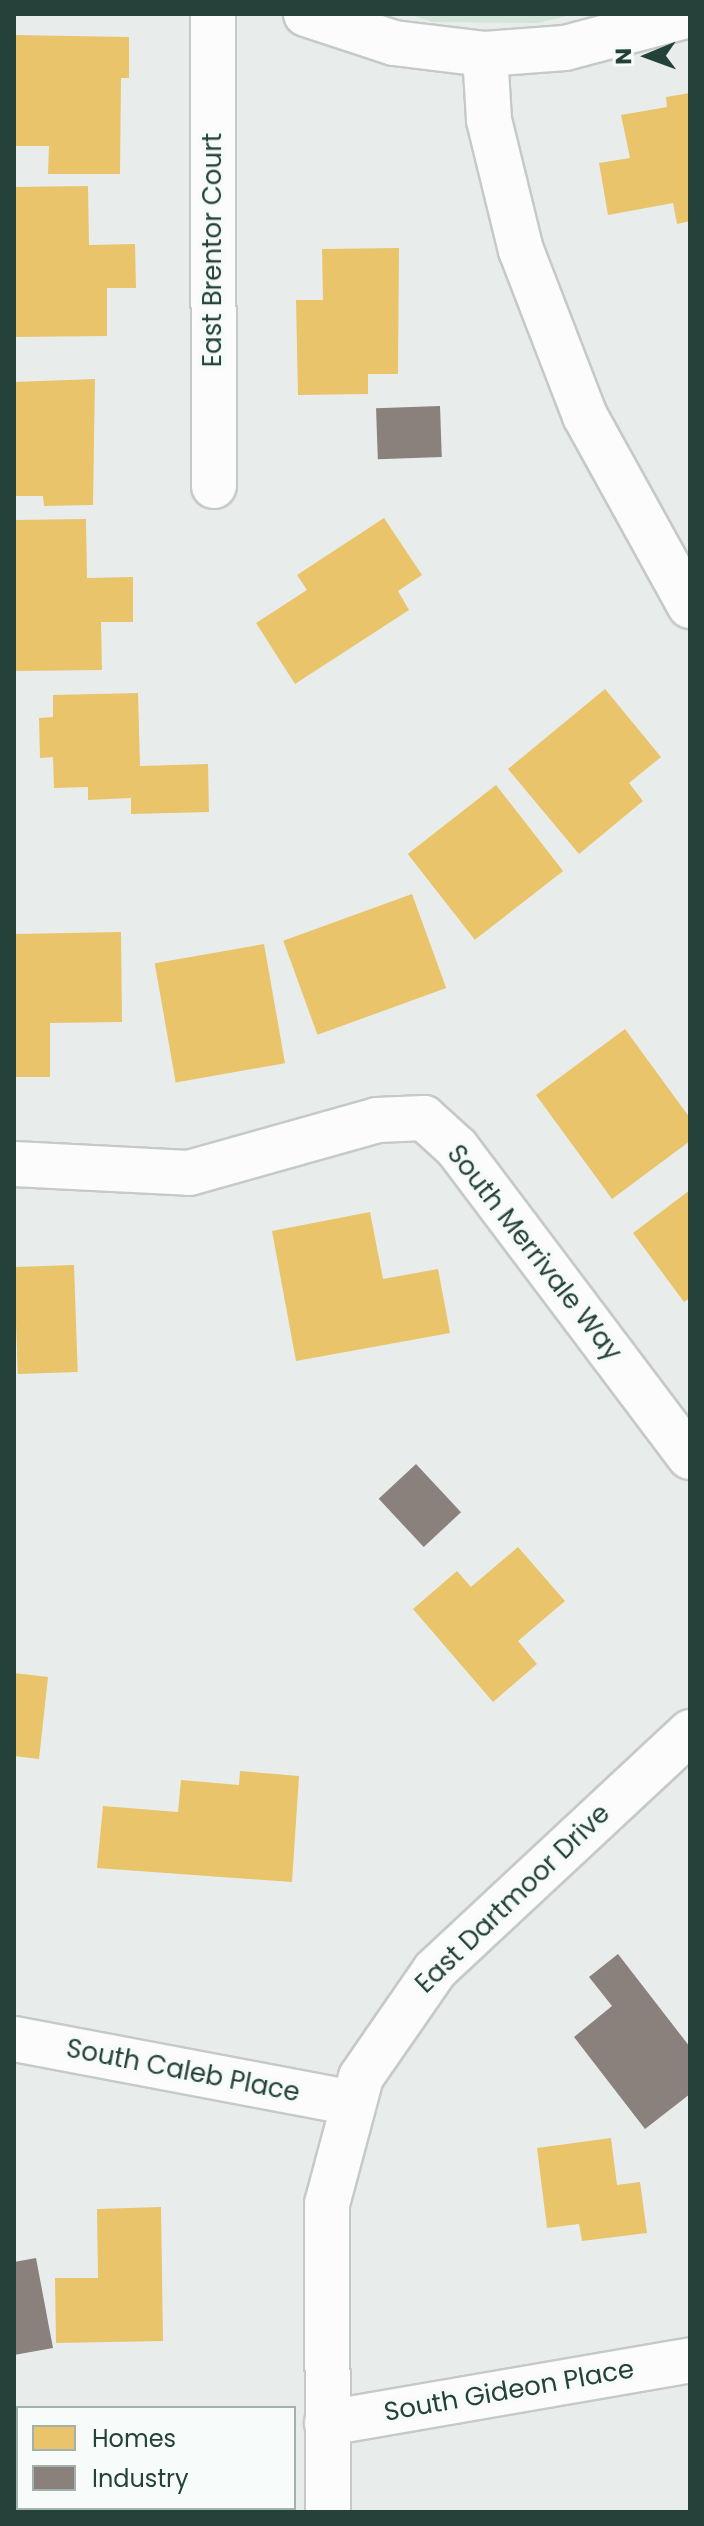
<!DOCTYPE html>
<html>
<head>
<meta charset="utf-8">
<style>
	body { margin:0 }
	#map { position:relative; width:704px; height:2526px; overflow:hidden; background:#e8edeb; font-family:Poppins,sans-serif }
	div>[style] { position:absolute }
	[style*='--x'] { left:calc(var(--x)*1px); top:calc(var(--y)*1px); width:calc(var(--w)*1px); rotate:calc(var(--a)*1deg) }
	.green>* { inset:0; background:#d1e6d8 }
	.homes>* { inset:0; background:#e9c46a; transform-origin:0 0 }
	.industry>* { inset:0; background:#8a817c; transform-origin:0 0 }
	.roads { filter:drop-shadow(2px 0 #c5cac8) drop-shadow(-2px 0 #c5cac8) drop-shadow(0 2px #c5cac8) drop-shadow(0 -2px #c5cac8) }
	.minor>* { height:44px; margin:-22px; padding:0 22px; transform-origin:22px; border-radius:22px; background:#fcfcfc }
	span { translate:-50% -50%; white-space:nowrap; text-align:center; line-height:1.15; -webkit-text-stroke:8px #f7fbf9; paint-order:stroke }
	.street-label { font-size:26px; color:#24423a }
	.frame { position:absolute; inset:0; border:16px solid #24423a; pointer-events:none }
	.legend { position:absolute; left:16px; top:2406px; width:280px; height:104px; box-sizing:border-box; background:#f7fbf9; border:2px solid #a3b1ad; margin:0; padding:10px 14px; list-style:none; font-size:24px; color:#24423a }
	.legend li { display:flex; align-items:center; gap:16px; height:40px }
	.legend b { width:40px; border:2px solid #a3b1ad }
	.north { position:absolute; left:608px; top:16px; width:80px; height:80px; -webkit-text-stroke:6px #f7fbf9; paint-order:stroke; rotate:269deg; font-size:22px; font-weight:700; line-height:32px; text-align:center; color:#24423a }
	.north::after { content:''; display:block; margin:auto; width:28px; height:36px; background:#24423a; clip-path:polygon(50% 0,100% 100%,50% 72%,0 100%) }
</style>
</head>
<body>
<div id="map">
	<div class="green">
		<div style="clip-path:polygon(409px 14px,575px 14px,538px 23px,432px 22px)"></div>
	</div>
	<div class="homes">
		<div style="clip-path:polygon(16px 35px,129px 37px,129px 78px,121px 78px,120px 174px,48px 174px,49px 146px,15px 146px)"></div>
		<div style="clip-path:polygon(690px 93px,690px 221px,677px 224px,673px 203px,608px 215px,599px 163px,630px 158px,621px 115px,667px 107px,666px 97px)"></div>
		<div style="clip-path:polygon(88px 186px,89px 245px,135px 244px,136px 288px,107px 288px,107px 336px,14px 337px,14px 187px)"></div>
		<div style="clip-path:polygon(399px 248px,398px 374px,368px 374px,368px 394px,298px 395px,296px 300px,323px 300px,322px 249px)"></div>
		<div style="clip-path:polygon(95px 379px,93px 505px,44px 506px,43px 496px,14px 496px,14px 382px)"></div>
		<div style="clip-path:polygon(384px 518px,422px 575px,398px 591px,409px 610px,295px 684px,256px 623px,307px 590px,297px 575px)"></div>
		<div style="clip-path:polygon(86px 519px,87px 578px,133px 577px,133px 622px,101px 622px,102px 670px,14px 671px,14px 520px)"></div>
		<div style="clip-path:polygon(605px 689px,661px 757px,629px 783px,643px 801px,579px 854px,508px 769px)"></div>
		<div style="clip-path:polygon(138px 693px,140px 766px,208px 764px,209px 812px,131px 814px,131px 798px,88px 800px,88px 787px,54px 788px,53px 757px,40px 758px,39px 718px,53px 717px,53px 695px)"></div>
		<div style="left:496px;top:785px;width:109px;height:112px;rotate:52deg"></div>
		<div style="left:412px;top:894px;width:100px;height:137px;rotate:70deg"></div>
		<div style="clip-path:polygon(121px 932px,122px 1022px,50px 1023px,50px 1077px,14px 1077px,14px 934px)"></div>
		<div style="left:264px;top:944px;width:121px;height:111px;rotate:80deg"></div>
		<div style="clip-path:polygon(625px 1029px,690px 1118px,690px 1141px,612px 1199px,536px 1095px)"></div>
		<div style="clip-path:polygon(690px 1190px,690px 1298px,684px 1302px,633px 1233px)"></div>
		<div style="clip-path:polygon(370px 1212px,383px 1279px,438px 1269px,450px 1333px,296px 1361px,272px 1231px)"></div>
		<div style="left:74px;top:1265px;width:107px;height:60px;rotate:88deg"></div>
		<div style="clip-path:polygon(518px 1547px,565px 1601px,518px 1641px,537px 1664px,493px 1702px,413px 1609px,457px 1571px,471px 1587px)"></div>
		<div style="clip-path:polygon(14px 1673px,48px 1677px,39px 1759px,14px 1756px)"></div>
		<div style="clip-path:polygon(240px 1771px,299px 1776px,292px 1882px,97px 1868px,103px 1806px,178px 1812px,181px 1780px,239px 1785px)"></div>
		<div style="clip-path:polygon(611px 2138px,617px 2185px,640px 2182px,647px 2233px,582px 2241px,579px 2224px,547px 2228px,537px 2148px)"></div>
		<div style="clip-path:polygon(161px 2207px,163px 2341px,56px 2343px,55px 2278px,98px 2278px,97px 2209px)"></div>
	</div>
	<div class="industry">
		<div style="left:440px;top:406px;width:51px;height:64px;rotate:88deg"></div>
		<div style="left:416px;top:1464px;width:66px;height:51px;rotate:47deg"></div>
		<div style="clip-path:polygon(618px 1954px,690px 2047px,690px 2094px,645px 2129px,574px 2037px,612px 2006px,589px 1977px)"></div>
		<div style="clip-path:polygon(36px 2258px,53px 2348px,14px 2355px,14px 2262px)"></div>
	</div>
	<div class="roads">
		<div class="minor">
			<div style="--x:213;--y:14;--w:472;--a:89.9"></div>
			<div style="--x:306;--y:14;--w:93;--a:18.2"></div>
			<div style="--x:394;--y:43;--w:92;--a:6.9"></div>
			<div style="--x:485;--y:54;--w:80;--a:-4.3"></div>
			<div style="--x:565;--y:48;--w:129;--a:-14.8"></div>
			<div style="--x:485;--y:54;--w:66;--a:86.5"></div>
			<div style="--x:489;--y:120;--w:134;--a:76.2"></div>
			<div style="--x:521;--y:250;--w:178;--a:68.9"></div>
			<div style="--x:585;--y:416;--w:217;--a:61.1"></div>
			<div style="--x:14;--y:1164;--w:175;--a:2.9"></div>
			<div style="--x:189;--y:1173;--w:195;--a:-15.7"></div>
			<div style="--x:377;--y:1120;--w:47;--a:-2.4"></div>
			<div style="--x:424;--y:1118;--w:45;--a:42.3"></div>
			<div style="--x:457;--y:1148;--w:387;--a:53"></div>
			<div style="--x:14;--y:2039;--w:344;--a:10.7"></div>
			<div style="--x:327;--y:2423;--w:368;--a:-9.8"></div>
			<div style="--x:328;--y:2512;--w:308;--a:-90.2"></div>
			<div style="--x:327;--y:2204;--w:131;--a:-75"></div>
			<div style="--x:361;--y:2077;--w:130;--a:-55.3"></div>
			<div style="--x:435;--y:1970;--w:349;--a:-43"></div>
		</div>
	</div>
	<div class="street-label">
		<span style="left:213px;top:250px;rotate:-90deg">East Brentor Court</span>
		<span style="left:534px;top:1253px;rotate:52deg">South Merrivale Way</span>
		<span style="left:513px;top:1899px;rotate:-44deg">East Dartmoor Drive</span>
		<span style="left:183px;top:2071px;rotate:11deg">South Caleb Place</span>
		<span style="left:509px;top:2391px;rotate:-10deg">South Gideon Place</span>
	</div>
	<div class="frame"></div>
	<ul class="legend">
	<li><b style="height:22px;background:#e9c46a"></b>Homes</li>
	<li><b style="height:22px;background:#8a817c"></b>Industry</li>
	</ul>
	<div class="north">N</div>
</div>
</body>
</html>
